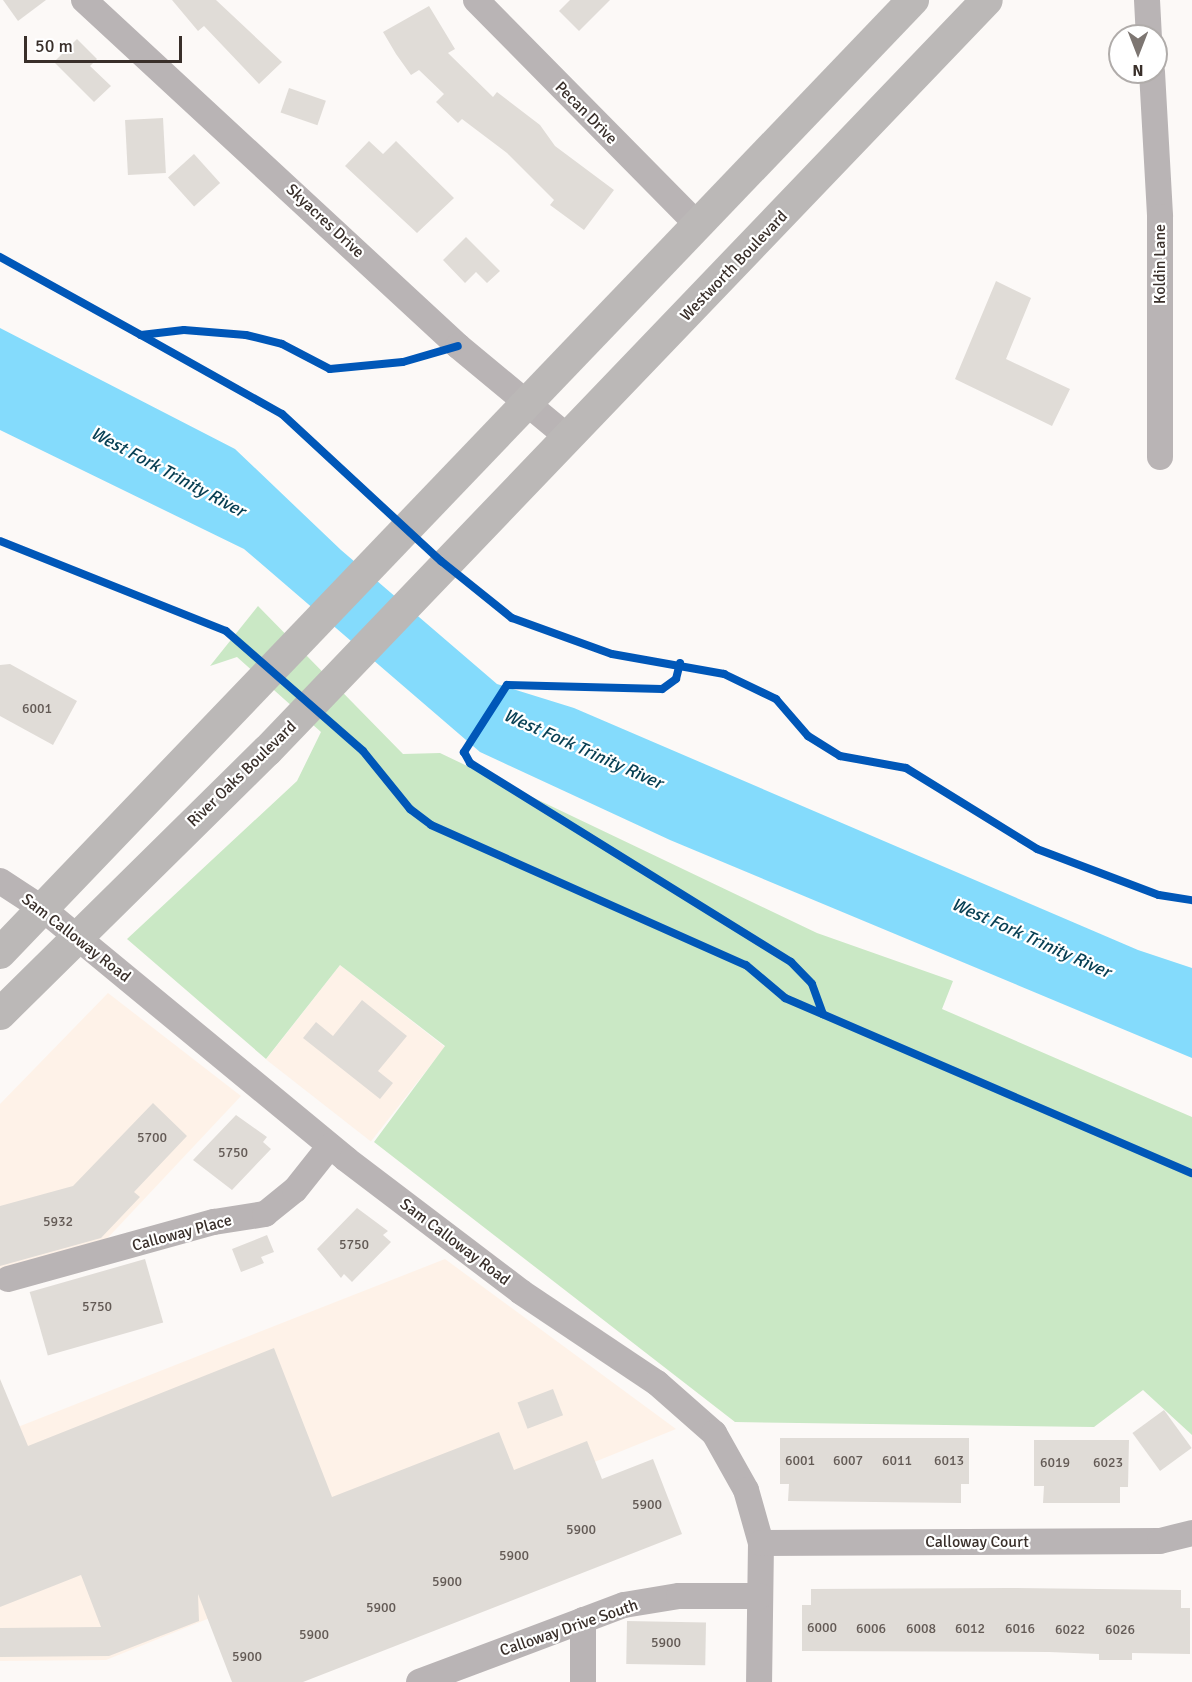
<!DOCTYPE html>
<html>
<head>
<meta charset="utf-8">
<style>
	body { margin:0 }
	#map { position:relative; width:1192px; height:1682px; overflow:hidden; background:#fcf9f7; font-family:Signika,sans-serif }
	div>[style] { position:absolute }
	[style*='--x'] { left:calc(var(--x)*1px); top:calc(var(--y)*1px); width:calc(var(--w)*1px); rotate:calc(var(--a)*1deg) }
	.commercial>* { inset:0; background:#fef2e8; transform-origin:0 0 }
	.green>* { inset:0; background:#cae8c5 }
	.water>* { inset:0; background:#84dbfc }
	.building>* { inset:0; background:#e0dcd7; transform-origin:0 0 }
	.minor>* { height:26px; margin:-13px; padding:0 13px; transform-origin:13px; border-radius:13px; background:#b9b4b5 }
	.major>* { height:32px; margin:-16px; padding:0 16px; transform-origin:16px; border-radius:16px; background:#bbb8b7 }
	.cycleway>* { height:8px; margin:-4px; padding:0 4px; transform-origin:4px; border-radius:4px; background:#0057b8 }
	span { translate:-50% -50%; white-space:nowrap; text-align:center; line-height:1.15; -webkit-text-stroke:4.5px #fff; paint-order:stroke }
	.number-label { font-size:14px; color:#635a55 }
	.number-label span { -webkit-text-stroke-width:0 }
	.street-label { font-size:16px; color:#392f2a }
	.water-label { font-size:18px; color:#073f53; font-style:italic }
	.north { position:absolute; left:1108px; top:24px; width:60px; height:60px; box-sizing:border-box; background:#fff; border:2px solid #b0acaa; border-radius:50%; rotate:180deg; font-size:16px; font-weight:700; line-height:24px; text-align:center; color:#392f2a }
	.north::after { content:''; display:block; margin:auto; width:21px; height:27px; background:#7d7672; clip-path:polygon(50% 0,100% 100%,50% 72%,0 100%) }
	.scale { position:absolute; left:24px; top:36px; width:158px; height:27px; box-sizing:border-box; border:3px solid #392f2a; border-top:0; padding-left:8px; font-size:18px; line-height:21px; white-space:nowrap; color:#392f2a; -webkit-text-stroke:4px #fff; paint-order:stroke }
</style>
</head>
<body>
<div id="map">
	<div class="commercial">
		<div style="left:340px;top:965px;width:133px;height:120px;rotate:38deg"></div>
		<div style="clip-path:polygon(108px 993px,241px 1096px,102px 1244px,0 1271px,0 1104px)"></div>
		<div style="clip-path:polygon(445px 1259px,676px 1429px,106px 1660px,0 1661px,0 1434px)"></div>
	</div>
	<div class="green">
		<div style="clip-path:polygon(258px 606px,403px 754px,440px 753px,817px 933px,953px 981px,942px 1009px,1192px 1117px,1192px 1435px,1143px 1390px,1094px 1427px,735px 1422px,374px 1142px,445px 1046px,340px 965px,266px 1059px,127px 939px,297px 781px,321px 732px,237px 657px,210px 666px)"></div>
	</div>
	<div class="water">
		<div style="clip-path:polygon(0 328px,235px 449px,341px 550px,497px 684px,574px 708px,1138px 950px,1192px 968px,1192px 1058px,670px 840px,480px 752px,244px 549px,0 430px)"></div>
	</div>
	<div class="building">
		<div style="clip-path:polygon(3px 0,46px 0,18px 21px)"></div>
		<div style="clip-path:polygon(172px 0,216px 0,282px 62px,259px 84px,204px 26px,198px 31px)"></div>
		<div style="clip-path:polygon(570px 0,610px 0,579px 31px,559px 11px)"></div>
		<div style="clip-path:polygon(429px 6px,455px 49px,448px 53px,493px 97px,497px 92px,540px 125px,555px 146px,614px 190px,584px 230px,550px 205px,554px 200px,507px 153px,462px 119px,458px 123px,436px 102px,444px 94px,419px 70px,411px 75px,396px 54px,383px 32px)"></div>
		<div style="clip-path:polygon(77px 39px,97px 59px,90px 66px,111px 86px,94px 102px,54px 62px)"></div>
		<div style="left:289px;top:88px;width:39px;height:26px;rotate:19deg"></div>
		<div style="left:163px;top:118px;width:55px;height:38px;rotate:87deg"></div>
		<div style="clip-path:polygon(369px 141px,383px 154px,396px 141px,454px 198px,417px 233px,345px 166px)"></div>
		<div style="left:194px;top:154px;width:39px;height:35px;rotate:48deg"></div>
		<div style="clip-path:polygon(466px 237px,500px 271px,487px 283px,476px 272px,465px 283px,443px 260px)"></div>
		<div style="clip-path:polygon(996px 281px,1031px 298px,1006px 359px,1070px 389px,1052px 426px,955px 379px)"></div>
		<div style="clip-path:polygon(10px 664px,77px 701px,53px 745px,0 716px,0 665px)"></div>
		<div style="clip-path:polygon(362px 1000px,407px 1036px,378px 1071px,393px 1083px,380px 1099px,303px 1038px,316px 1022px,333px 1036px)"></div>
		<div style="clip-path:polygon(153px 1103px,187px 1136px,134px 1192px,140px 1197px,101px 1238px,0 1266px,0 1206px,73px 1186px)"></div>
		<div style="clip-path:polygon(236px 1115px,267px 1137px,263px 1142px,271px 1149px,232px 1190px,193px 1160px)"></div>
		<div style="clip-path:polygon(357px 1208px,388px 1231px,383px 1235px,391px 1242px,352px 1282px,344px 1274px,341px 1278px,317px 1249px)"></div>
		<div style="clip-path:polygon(267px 1235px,274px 1252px,261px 1257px,264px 1263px,241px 1272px,232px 1249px)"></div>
		<div style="left:145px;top:1259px;width:66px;height:120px;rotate:74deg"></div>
		<div style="clip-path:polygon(274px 1348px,332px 1497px,499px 1432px,514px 1470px,587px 1441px,602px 1479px,653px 1459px,682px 1534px,303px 1682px,232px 1682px,198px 1594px,199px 1621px,109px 1656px,0 1657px,0 1628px,101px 1627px,81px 1575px,0 1607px,0 1379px,28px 1446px)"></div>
		<div style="left:553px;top:1389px;width:28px;height:38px;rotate:69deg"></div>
		<div style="left:1164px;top:1410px;width:47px;height:39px;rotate:54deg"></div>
		<div style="clip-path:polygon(780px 1438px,969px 1438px,969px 1484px,961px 1484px,961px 1503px,788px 1501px,789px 1484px,780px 1484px)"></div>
		<div style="clip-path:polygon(1034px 1440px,1129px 1440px,1128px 1487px,1120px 1487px,1120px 1503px,1043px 1503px,1044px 1486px,1034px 1486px)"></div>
		<div style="clip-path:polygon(1008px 1588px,1181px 1590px,1181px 1608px,1190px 1608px,1190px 1654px,1132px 1653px,1132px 1660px,1099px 1660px,1099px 1654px,1049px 1652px,802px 1651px,802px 1605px,811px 1605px,811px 1589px)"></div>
		<div style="left:627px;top:1621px;width:79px;height:43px;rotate:1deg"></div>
	</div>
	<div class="minor">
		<div style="--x:84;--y:0;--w:510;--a:42.77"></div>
		<div style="--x:458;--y:346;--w:144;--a:39.7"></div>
		<div style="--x:476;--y:0;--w:316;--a:45.4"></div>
		<div style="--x:1147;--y:0;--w:36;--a:87"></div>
		<div style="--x:1152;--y:72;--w:145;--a:86.8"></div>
		<div style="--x:1160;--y:217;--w:240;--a:90"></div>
		<div style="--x:0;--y:881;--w:51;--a:33.1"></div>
		<div style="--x:43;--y:909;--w:393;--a:39.5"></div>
		<div style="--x:346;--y:1159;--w:220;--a:37.2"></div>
		<div style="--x:521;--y:1292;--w:164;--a:33.8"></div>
		<div style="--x:657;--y:1383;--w:76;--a:41.3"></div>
		<div style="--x:714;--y:1433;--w:65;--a:60.7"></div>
		<div style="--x:746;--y:1490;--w:55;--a:74.2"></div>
		<div style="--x:761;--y:1543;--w:139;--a:90.8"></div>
		<div style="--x:8;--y:1279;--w:214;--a:-15.5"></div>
		<div style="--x:214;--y:1222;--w:52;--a:-8.9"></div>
		<div style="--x:265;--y:1214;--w:38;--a:-39"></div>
		<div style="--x:295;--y:1190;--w:56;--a:-51.5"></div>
		<div style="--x:761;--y:1543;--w:399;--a:-0.3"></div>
		<div style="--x:1160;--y:1541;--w:33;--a:-14"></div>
		<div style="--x:419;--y:1682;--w:219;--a:-20.6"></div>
		<div style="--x:624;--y:1605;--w:56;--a:-9.3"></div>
		<div style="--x:679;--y:1596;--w:81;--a:0"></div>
		<div style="--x:583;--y:1682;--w:62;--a:-90"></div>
	</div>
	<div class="major">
		<div style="--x:0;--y:953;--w:1320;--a:-46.23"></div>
		<div style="--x:0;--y:1014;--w:375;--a:-44.6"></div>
		<div style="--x:267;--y:751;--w:1040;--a:-46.21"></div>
	</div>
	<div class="cycleway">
		<div style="--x:0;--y:257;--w:161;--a:29"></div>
		<div style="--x:141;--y:335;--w:43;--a:-6.6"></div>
		<div style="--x:184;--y:330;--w:62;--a:4.6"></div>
		<div style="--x:246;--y:335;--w:37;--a:14"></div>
		<div style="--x:282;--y:344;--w:54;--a:27.5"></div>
		<div style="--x:330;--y:369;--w:73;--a:-5.5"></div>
		<div style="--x:403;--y:362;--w:57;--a:-16.2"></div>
		<div style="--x:141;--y:335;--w:162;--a:29.3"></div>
		<div style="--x:282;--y:414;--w:217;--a:42.8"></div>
		<div style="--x:441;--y:561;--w:91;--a:38.8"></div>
		<div style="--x:512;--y:618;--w:106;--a:19.8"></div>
		<div style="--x:612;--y:654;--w:114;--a:10.1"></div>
		<div style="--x:724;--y:674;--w:58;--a:25.7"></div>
		<div style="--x:776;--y:699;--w:49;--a:49.1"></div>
		<div style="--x:808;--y:736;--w:38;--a:32"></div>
		<div style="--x:840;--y:756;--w:67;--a:10.3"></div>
		<div style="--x:906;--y:768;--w:154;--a:31.7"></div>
		<div style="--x:1037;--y:849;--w:130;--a:20.7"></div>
		<div style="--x:1159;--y:895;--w:33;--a:9"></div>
		<div style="--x:0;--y:541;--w:243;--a:21.7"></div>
		<div style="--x:226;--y:631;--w:182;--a:41.2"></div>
		<div style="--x:363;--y:751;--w:75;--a:51"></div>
		<div style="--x:410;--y:809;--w:26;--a:37"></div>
		<div style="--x:431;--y:825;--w:345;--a:24"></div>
		<div style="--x:746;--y:965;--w:51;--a:40.2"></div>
		<div style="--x:785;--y:998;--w:443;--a:23.3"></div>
		<div style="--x:680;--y:663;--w:16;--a:104"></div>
		<div style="--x:676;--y:679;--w:17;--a:144"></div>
		<div style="--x:662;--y:689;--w:155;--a:-178.5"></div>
		<div style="--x:507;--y:685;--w:80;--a:122.7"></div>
		<div style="--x:464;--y:752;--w:13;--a:61"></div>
		<div style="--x:470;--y:763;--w:378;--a:31.8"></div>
		<div style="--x:791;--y:962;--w:30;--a:46"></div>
		<div style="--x:812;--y:984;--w:32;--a:70"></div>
	</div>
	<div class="number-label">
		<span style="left:37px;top:709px">6001</span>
		<span style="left:152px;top:1138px">5700</span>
		<span style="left:233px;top:1153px">5750</span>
		<span style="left:58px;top:1222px">5932</span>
		<span style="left:354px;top:1245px">5750</span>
		<span style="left:97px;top:1307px">5750</span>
		<span style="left:800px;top:1461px">6001</span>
		<span style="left:848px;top:1461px">6007</span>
		<span style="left:897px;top:1461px">6011</span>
		<span style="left:949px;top:1461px">6013</span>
		<span style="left:1055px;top:1463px">6019</span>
		<span style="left:1108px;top:1463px">6023</span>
		<span style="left:647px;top:1505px">5900</span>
		<span style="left:581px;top:1530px">5900</span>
		<span style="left:514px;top:1556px">5900</span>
		<span style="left:447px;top:1582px">5900</span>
		<span style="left:381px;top:1608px">5900</span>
		<span style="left:822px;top:1628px">6000</span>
		<span style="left:871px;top:1629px">6006</span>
		<span style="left:921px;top:1629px">6008</span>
		<span style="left:970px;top:1629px">6012</span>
		<span style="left:1020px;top:1629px">6016</span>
		<span style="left:1070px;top:1630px">6022</span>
		<span style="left:1120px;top:1630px">6026</span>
		<span style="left:314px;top:1635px">5900</span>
		<span style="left:666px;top:1643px">5900</span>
		<span style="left:247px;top:1657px">5900</span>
	</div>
	<div class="street-label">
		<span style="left:586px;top:113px;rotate:45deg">Pecan Drive</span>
		<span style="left:325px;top:221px;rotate:43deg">Skyacres Drive</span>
		<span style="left:1160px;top:264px;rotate:-90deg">Koldin Lane</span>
		<span style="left:734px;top:266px;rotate:-46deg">Westworth Boulevard</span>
		<span style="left:242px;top:774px;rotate:-44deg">River Oaks Boulevard</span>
		<span style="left:76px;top:938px;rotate:38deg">Sam Calloway Road</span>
		<span style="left:182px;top:1233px;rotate:-15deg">Calloway Place</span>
		<span style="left:455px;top:1242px;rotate:37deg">Sam Calloway Road</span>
		<span style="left:977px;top:1542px">Calloway Court</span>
		<span style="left:569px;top:1628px;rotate:-19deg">Calloway Drive South</span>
	</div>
	<div class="water-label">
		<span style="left:168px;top:472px;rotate:28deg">West Fork Trinity River</span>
		<span style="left:583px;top:749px;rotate:24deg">West Fork Trinity River</span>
		<span style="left:1031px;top:938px;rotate:24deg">West Fork Trinity River</span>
	</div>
	<div class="north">N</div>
	<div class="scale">50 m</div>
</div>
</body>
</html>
